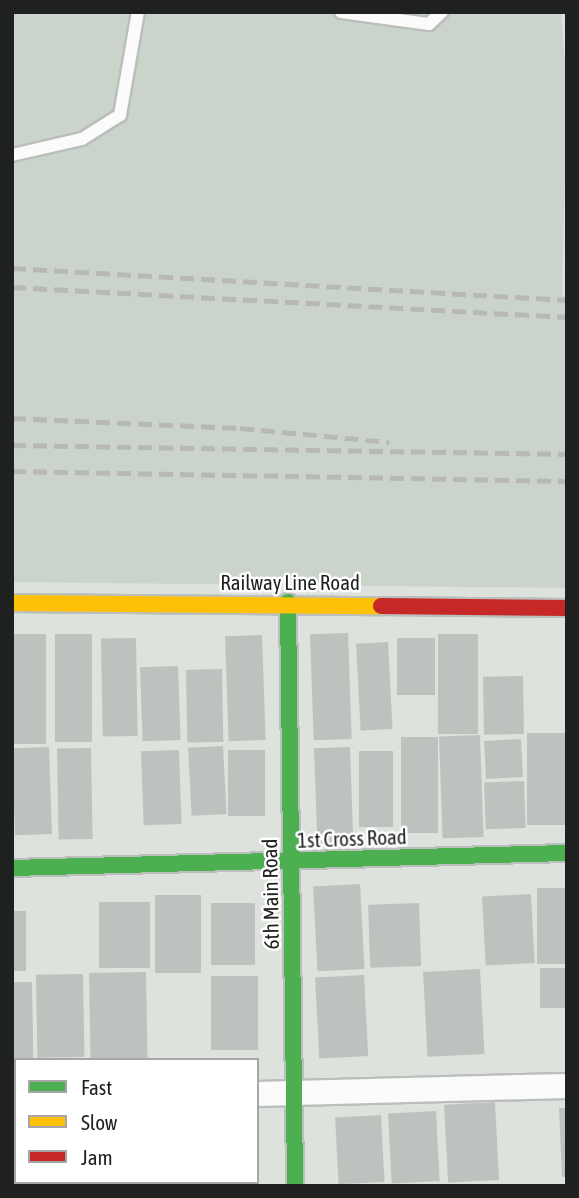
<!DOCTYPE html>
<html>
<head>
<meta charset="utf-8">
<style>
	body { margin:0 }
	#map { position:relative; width:579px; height:1198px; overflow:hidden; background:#dde2dd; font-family:"Asap Condensed",sans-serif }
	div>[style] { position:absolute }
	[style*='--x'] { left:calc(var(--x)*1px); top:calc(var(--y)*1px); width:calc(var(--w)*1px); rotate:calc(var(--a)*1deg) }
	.built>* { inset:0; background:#cad4cb }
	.building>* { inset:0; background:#bec2bf; transform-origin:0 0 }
	.roads { filter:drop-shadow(2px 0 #bbbfbb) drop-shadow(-2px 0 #bbbfbb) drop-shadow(0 2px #bbbfbb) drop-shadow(0 -2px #bbbfbb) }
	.lane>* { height:12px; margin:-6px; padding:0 6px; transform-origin:6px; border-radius:6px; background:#fafbfa }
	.street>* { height:24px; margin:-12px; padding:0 12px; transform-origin:12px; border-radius:12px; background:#fafbfa }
	.fast>* { height:16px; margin:-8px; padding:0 8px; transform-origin:8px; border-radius:8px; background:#4caf50 }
	.slow>* { height:16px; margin:-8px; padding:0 8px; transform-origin:8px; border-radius:8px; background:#ffc107 }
	.jam>* { height:16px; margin:-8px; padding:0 8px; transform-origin:8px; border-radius:8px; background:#c62828 }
	.rail>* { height:5px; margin-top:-2.5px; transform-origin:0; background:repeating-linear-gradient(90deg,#b7b8b7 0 14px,transparent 0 21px) }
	span { translate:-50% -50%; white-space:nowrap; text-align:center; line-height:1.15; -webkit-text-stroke:5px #fff; paint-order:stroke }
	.street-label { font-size:21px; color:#1e211f }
	.frame { position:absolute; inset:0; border:14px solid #1e211f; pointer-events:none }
	.legend { position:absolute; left:14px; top:1058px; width:245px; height:126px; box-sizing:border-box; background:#fff; border:2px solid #a5a6a5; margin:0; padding:9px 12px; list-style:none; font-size:21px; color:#1e211f }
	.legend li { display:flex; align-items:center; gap:14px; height:35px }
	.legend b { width:35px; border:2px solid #a5a6a5 }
</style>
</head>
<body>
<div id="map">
	<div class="built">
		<div style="clip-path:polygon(12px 12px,561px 12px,567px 89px,562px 294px,567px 299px,567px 588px,12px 582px)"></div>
	</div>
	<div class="building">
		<div style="left:348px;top:633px;width:106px;height:38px;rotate:88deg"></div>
		<div style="left:12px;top:634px;width:34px;height:110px"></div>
		<div style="left:55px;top:634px;width:37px;height:108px"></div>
		<div style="left:438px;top:634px;width:40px;height:100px"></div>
		<div style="left:262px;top:635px;width:105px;height:37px;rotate:88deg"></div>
		<div style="left:136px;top:638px;width:98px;height:35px;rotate:89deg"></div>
		<div style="left:397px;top:638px;width:38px;height:57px"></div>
		<div style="left:388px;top:642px;width:87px;height:32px;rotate:87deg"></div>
		<div style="left:178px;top:666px;width:74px;height:38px;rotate:88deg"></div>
		<div style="left:222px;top:669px;width:73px;height:36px;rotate:89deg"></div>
		<div style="left:523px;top:676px;width:58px;height:40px;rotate:89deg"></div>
		<div style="left:527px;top:733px;width:40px;height:92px"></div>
		<div style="left:480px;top:735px;width:102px;height:41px;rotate:88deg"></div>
		<div style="left:401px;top:737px;width:37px;height:96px"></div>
		<div style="left:521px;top:739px;width:38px;height:37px;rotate:87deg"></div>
		<div style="left:223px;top:746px;width:68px;height:35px;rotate:87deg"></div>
		<div style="left:49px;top:747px;width:87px;height:37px;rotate:88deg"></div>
		<div style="left:350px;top:747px;width:96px;height:36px;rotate:88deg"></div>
		<div style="left:91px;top:748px;width:91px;height:34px;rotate:89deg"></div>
		<div style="left:179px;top:750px;width:74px;height:38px;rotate:88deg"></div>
		<div style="left:228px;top:750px;width:37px;height:66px"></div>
		<div style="left:359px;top:751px;width:34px;height:76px"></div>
		<div style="left:524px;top:781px;width:47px;height:40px;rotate:88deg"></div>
		<div style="left:360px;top:884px;width:85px;height:47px;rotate:87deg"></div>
		<div style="left:567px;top:888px;width:76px;height:30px;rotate:90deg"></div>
		<div style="left:531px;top:894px;width:69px;height:49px;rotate:87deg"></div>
		<div style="left:155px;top:895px;width:46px;height:78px"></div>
		<div style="left:99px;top:902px;width:51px;height:66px"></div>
		<div style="left:211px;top:903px;width:44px;height:62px"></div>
		<div style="left:419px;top:903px;width:63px;height:51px;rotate:88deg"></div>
		<div style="left:12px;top:911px;width:14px;height:60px"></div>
		<div style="left:567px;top:968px;width:40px;height:27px;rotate:90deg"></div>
		<div style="left:480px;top:969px;width:85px;height:57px;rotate:87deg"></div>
		<div style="left:146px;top:972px;width:86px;height:57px;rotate:89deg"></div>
		<div style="left:83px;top:974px;width:83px;height:47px;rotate:89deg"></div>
		<div style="left:364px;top:975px;width:81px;height:49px;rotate:87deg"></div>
		<div style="left:211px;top:976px;width:47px;height:74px"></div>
		<div style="left:32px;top:982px;width:77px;height:20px;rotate:89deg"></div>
		<div style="left:495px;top:1102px;width:78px;height:51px;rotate:87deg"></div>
		<div style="clip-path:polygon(559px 1108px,567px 1108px,567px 1177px,562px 1177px)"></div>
		<div style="left:436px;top:1111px;width:70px;height:48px;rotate:87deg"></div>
		<div style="clip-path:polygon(12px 1115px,16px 1182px,35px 1186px,12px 1186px)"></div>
		<div style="left:381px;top:1115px;width:67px;height:46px;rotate:87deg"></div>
		<div style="left:40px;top:1182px;width:109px;height:4px"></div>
	</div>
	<div class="roads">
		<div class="lane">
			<div style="--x:341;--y:12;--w:89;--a:7.8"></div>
			<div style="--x:429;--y:24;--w:18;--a:-43"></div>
			<div style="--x:12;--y:155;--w:72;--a:-12.9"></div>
			<div style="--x:82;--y:139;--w:45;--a:-32.3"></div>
			<div style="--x:120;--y:115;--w:105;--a:-80.1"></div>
		</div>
		<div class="street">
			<div style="--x:257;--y:1094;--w:310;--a:-1.5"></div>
			<div style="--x:12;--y:1097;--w:4;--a:0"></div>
		</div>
		<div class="fast">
			<div style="--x:288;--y:602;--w:584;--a:89.31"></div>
			<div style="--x:12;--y:868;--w:555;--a:-1.55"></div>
		</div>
		<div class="slow">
			<div style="--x:12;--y:603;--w:369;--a:0.5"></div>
		</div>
		<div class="jam">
			<div style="--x:381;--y:606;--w:186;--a:0.6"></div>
		</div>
	</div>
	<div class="rail">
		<div style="--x:12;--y:268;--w:556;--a:3.3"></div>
		<div style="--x:12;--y:287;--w:556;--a:3.09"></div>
		<div style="--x:12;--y:418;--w:228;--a:2.5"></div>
		<div style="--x:240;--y:428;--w:150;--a:5.4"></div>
		<div style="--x:12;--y:445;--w:555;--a:0.93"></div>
		<div style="--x:12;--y:471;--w:555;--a:1.03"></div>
	</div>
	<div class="street-label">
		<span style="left:290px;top:582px">Railway Line Road</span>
		<span style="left:352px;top:838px;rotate:-2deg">1st Cross Road</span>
		<span style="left:270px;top:894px;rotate:-91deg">6th Main Road</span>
	</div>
	<div class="frame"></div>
	<ul class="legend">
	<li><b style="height:9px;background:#4caf50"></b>Fast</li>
	<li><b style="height:9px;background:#ffc107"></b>Slow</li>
	<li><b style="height:9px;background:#c62828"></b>Jam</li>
	</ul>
</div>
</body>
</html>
